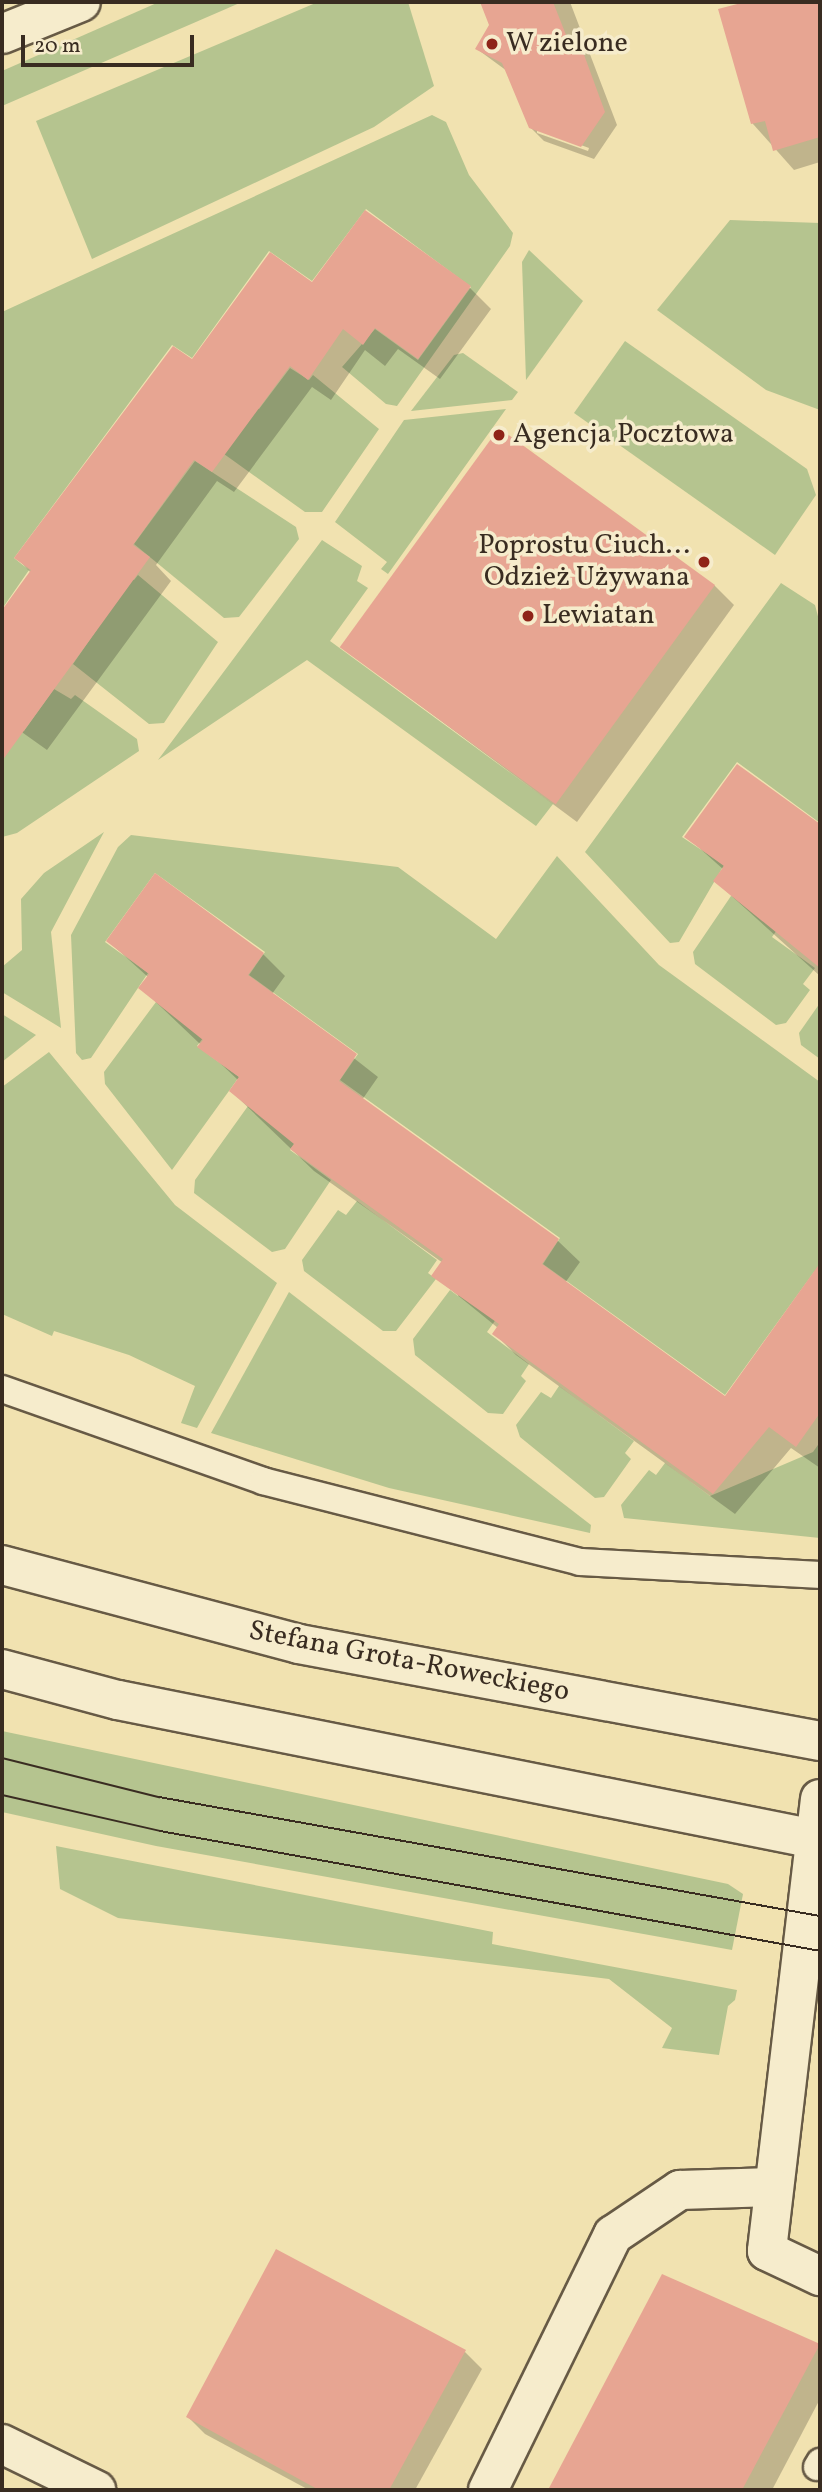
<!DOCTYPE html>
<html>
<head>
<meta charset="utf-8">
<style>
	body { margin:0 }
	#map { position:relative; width:822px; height:2492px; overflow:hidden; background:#f1e2b0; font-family:Vollkorn,serif }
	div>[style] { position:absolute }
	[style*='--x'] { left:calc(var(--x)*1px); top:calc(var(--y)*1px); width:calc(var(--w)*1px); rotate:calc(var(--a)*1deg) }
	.green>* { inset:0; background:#b5c48f }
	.shadow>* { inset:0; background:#0003 }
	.building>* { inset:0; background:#e7a592; transform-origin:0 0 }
	.roads { filter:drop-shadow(2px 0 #675a45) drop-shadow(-2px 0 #675a45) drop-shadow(0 2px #675a45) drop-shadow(0 -2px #675a45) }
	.lane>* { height:26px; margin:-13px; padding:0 13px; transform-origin:13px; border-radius:13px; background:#f6eccc }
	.street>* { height:38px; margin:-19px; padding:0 19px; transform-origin:19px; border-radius:19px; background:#f6eccc }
	.secondary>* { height:38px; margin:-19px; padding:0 19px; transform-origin:19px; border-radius:19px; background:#f6eccc }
	.tram>* { height:2px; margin:-1px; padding:0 1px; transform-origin:1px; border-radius:1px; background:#392c21 }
	.dots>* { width:19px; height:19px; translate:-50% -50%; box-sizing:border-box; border:4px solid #f6eccc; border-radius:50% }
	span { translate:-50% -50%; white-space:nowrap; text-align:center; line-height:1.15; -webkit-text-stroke:7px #f6eccc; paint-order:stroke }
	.poi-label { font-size:28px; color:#392c21 }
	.left { translate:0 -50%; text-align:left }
	.right { translate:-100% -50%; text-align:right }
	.street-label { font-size:28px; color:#392c21 }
	.frame { position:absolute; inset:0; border:4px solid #392c21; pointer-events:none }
	.scale { position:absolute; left:21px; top:35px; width:173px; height:32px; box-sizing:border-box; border:4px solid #392c21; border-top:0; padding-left:9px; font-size:21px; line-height:24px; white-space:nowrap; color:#392c21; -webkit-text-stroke:5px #f6eccc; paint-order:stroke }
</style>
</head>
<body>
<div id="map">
	<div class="green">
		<div style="clip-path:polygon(159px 2px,242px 2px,2px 106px,2px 71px)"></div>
		<div style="clip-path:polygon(318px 2px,408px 2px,434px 86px,374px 127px,92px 259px,36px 121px)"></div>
		<div style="clip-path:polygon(432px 115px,446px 122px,469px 175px,513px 233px,510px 246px,397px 406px,386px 404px,342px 367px,375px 329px,418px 360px,471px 287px,366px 209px,312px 281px,269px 251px,192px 358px,172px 345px,14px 558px,29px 570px,2px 609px,2px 312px)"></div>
		<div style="clip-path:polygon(730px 220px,820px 223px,820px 410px,766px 390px,657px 310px)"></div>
		<div style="clip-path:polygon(529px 250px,583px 301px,526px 380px,522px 262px)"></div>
		<div style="clip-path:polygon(625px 341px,807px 469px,816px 495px,775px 555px,574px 413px)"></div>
		<div style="clip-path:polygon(463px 353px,518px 392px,512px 400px,411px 411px,454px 355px)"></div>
		<div style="clip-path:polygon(290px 368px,309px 380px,313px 375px,379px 429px,322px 512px,305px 512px,224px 454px,241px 396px,259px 409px)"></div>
		<div style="clip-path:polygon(506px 409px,388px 574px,381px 569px,387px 562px,335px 522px,404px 420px)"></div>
		<div style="clip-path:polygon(195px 461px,296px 527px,299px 539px,239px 617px,224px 618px,134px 544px)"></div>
		<div style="clip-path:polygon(322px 540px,362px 566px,357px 581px,368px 588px,330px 641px,553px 804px,536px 826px,307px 660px,158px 760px)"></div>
		<div style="clip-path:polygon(117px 568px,134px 580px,138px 575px,218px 642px,164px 723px,149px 724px,73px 664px,102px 622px)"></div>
		<div style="clip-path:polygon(781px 583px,815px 605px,820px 624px,820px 823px,737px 762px,682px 837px,724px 865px,679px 942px,670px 943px,585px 852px)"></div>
		<div style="clip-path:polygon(54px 689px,71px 699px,75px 695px,137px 739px,139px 751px,17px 833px,2px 837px,2px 715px,24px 731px)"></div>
		<div style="clip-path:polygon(104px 832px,51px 932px,61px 1028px,2px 992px,2px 967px,22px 950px,21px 899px,44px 873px)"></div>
		<div style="clip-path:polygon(131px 835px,398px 867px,496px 939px,557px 856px,659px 965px,820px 1082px,820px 1276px,814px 1272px,725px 1395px,543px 1264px,560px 1238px,340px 1080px,358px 1054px,249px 975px,265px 952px,155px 873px,105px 942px,148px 973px,91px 1058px,82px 1060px,76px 1053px,71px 935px,118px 847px)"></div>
		<div style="clip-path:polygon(731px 896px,789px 913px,772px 937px,815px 968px,803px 984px,810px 990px,786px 1023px,776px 1025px,695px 964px,693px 952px)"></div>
		<div style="clip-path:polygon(156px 1002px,216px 1021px,197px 1046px,239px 1077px,172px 1170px,105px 1084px,104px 1072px)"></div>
		<div style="clip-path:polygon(820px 1003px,820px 1059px,801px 1045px,799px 1033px)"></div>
		<div style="clip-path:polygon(2px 1014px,36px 1035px,2px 1062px)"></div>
		<div style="clip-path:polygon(49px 1052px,175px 1205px,277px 1283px,197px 1428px,181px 1423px,195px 1386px,129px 1355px,54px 1331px,52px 1336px,2px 1314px,2px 1087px)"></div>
		<div style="clip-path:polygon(248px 1106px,306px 1126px,290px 1150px,331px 1180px,285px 1249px,272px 1252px,194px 1193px,195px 1180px)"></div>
		<div style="clip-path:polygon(357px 1201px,437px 1260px,428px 1273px,436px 1279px,396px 1331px,383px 1331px,304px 1271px,302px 1260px,338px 1210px,346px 1215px)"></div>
		<div style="clip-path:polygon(468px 1282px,504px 1308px,487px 1332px,529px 1364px,521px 1376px,526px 1381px,503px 1414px,488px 1413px,415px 1355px,413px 1339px,450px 1290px,458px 1296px)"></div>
		<div style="clip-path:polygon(289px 1292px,591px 1525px,590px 1533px,389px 1488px,211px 1433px)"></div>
		<div style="clip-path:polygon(559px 1386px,634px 1441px,625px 1453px,631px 1459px,604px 1497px,595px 1498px,520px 1437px,516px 1425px,541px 1392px,551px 1398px)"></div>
		<div style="clip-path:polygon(820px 1442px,820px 1538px,624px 1518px,621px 1505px,649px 1470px,656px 1475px,665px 1463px,710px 1496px,813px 1452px)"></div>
		<div style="clip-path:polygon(2px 1731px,728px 1884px,743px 1894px,732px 1950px,156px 1846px,2px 1812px)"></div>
		<div style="clip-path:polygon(56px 1846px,493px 1932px,492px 1944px,737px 1990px,735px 2000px,728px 2006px,719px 2055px,662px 2048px,672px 2028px,609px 1979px,118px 1918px,60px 1889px)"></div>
	</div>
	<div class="shadow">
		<div style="clip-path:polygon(evenodd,488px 2px,570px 2px,617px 125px,594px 159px,544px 141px,530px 127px,507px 71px,477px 49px,491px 25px,488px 2px,537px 129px,589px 148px,588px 151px,537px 133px,537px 129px)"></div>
		<div style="clip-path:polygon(752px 2px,820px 2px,820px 162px,794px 170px,753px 124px,720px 11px)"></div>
		<div style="clip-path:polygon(313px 285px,470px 288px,491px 309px,440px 379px,398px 349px,385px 366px,365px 350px,331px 400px,312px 387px,234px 492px,217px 481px,156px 565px,171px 581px,47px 750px,2px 718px,2px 613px,31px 573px,17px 558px,193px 361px)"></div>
		<div style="clip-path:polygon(714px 585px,734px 605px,577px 822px,343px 648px)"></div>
		<div style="clip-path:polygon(738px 767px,820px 826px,820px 976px,715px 881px,724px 870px,687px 837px)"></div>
		<div style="clip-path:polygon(108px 941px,263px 954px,285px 976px,272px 994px,378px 1077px,362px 1100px,558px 1241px,580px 1262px,565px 1283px,725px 1398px,815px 1274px,820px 1278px,820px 1468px,791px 1448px,735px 1514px,516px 1355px,494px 1333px,498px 1328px,434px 1276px,443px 1263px,314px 1171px,231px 1091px,239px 1081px,140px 987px,148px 977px)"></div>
		<div style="clip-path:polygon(663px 2277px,819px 2345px,820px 2399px,772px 2490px,550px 2490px)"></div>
		<div style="clip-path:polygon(465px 2352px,482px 2369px,415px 2490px,309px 2490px,205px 2434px,188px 2417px)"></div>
	</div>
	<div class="building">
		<div style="clip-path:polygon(480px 2px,553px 2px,570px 45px,579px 41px,605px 112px,581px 147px,529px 128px,502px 63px,475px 49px,489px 25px)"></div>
		<div style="clip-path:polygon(745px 2px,820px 2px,820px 137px,773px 151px,765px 121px,751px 124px,718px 9px)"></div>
		<div style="clip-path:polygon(365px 210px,471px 286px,418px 359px,375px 328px,363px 345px,343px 329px,308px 380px,290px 366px,212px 472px,194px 460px,133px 545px,150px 557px,2px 761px,2px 610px,31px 570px,14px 558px,173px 346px,192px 359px,270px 252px,312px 282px)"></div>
		<div style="left:499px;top:428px;width:267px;height:271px;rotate:36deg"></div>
		<div style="clip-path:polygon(737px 764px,820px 824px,820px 968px,713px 881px,724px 866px,684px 837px)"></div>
		<div style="clip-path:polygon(155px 873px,264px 953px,248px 975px,357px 1054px,339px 1081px,559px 1239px,542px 1264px,725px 1396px,820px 1263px,820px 1413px,796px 1447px,769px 1427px,713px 1494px,492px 1334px,499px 1324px,431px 1276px,443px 1259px,290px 1149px,294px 1144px,229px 1091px,239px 1077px,197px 1047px,203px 1040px,138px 988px,149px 974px,106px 941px)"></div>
		<div style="clip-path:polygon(276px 2249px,466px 2350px,389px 2490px,319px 2490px,186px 2417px)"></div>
		<div style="clip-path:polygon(662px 2274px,820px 2344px,742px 2490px,548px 2490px)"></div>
	</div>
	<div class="roads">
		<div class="lane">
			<div style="--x:2;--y:1389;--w:277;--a:19.4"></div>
			<div style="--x:263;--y:1481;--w:327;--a:14.3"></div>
			<div style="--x:580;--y:1562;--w:240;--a:3.1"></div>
			<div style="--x:817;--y:2467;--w:6;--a:-59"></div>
		</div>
		<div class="street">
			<div style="--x:820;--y:1799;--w:455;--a:96.7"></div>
			<div style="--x:767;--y:2251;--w:59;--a:25.3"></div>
			<div style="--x:2;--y:2444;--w:105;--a:26.1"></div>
			<div style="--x:488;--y:2490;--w:284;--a:-63.9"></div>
			<div style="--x:613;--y:2235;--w:81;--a:-33.9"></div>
			<div style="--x:680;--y:2190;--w:92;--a:-1.9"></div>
		</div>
		<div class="secondary">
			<div style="--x:2;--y:34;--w:85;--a:-22.1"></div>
			<div style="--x:2;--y:1565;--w:307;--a:14.9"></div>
			<div style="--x:299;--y:1644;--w:530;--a:10.55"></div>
			<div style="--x:2;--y:1669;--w:120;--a:15"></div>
			<div style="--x:118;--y:1700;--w:716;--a:11.28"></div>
		</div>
	</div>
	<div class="tram">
		<div style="--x:2;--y:1758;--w:162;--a:14"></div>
		<div style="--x:159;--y:1797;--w:672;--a:10.21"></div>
		<div style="--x:2;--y:1795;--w:162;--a:12.8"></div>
		<div style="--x:160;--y:1831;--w:671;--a:10.3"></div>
	</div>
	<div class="dots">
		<div style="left:492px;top:44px;background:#8f2418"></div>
		<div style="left:499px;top:435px;background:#8f2418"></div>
		<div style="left:704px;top:562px;background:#8f2418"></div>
		<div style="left:528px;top:616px;background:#8f2418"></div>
	</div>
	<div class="poi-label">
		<span class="left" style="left:506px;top:44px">W zielone</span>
		<span class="left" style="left:513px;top:435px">Agencja Pocztowa</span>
		<span class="right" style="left:690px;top:562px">Poprostu Ciuch...<br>Odzież Używana</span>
		<span class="left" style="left:542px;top:616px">Lewiatan</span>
	</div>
	<div class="street-label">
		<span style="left:409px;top:1662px;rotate:11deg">Stefana Grota-Roweckiego</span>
	</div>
	<div class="frame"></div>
	<div class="scale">20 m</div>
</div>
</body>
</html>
